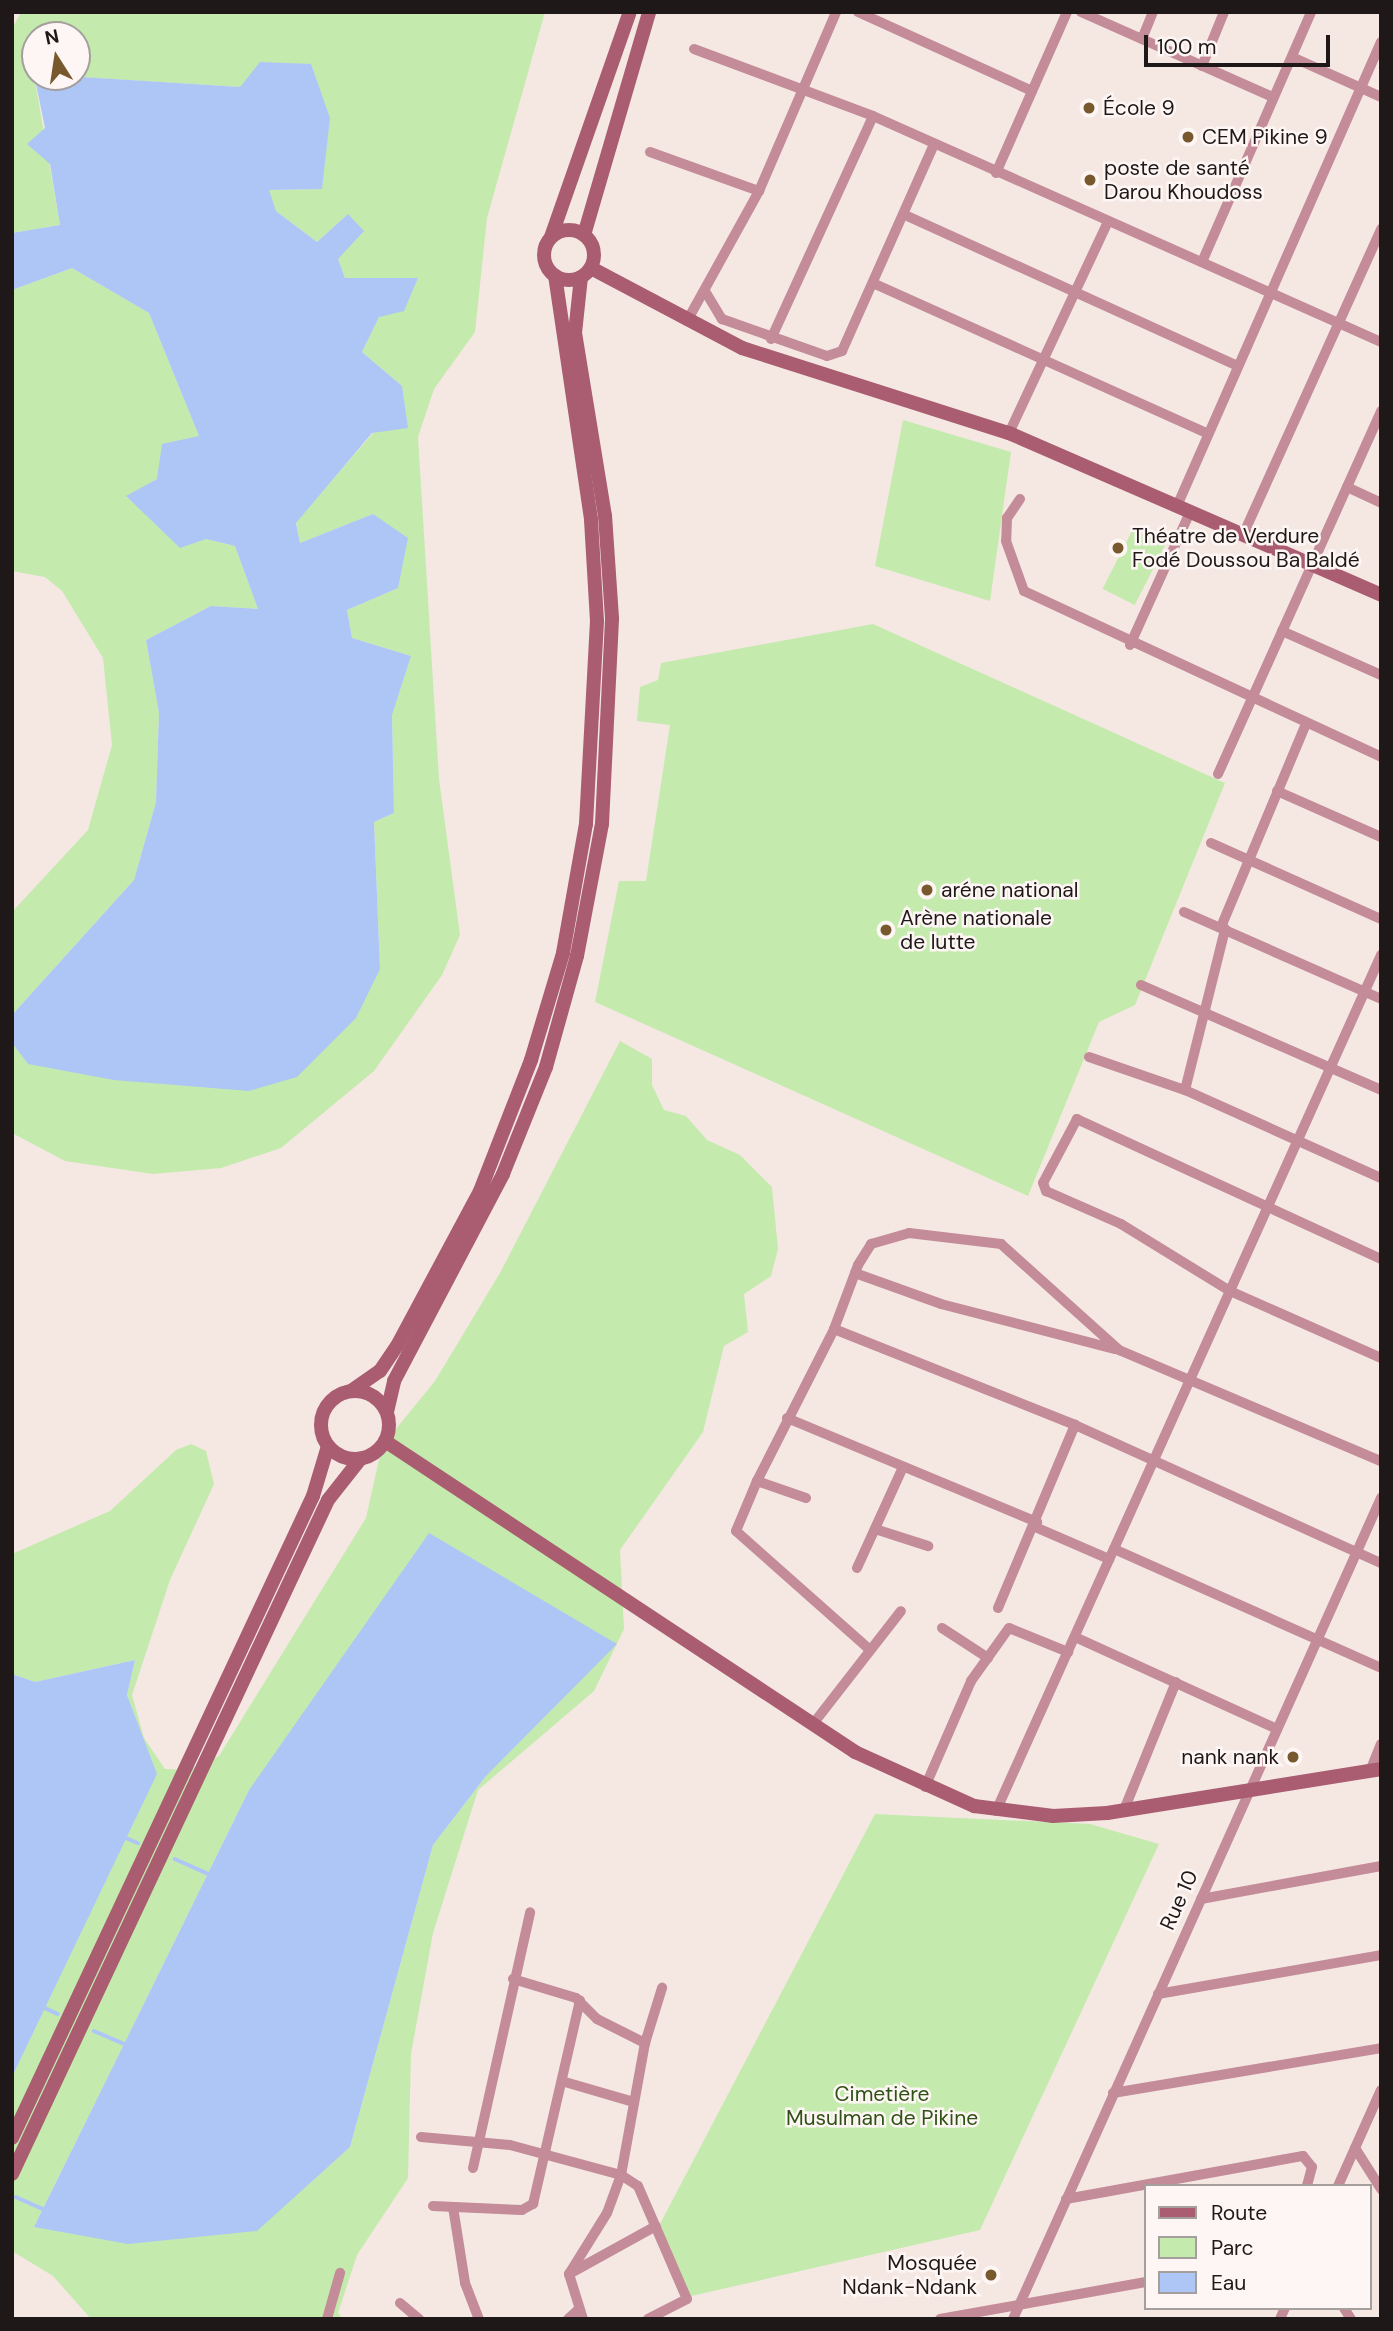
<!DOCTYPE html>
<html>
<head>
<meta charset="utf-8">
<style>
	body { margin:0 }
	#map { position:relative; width:1393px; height:2331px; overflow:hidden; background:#f5e8e3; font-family:"DM Sans",sans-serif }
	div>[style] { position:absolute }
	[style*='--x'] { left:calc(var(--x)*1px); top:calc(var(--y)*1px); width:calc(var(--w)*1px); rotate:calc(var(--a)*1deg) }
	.green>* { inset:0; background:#c4eaae; transform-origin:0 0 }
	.water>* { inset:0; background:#adc6f6 }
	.stream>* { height:3.5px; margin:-1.75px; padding:0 1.75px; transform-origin:1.75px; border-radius:1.75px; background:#adc6f6 }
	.street>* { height:10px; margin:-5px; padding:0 5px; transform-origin:5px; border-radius:5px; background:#c38c98 }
	.secondary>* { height:14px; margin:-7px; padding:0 7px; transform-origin:7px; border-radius:7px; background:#aa5d70 }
	.secondary>.ring { margin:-7px; padding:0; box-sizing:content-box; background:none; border:14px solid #aa5d70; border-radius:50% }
	.dots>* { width:19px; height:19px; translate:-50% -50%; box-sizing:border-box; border:4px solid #fef6f4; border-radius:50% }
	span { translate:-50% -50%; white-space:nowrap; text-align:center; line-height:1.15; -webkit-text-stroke:5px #fef6f4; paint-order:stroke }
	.poi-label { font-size:21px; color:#1e1918 }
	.left { translate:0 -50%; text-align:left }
	.right { translate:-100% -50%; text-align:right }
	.street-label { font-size:21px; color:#1e1918 }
	.park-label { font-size:21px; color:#2e5115 }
	.frame { position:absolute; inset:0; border:14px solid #1e1918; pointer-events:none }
	.legend { position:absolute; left:1144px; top:2184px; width:228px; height:126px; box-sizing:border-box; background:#fef6f4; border:2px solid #a49e9c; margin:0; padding:9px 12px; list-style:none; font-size:21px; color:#1e1918 }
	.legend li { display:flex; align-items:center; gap:14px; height:35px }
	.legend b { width:35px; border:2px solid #a49e9c }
	.north { position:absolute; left:21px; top:21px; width:70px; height:70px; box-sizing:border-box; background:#fef6f4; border:2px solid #a49e9c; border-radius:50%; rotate:348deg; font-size:19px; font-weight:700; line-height:28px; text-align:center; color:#1e1918 }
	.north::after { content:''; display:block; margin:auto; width:24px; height:32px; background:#78592e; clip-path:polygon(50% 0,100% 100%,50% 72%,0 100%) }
	.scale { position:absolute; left:1144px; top:35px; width:186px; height:32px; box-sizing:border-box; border:4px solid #1e1918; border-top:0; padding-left:9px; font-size:21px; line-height:24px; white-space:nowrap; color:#1e1918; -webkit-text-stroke:5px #fef6f4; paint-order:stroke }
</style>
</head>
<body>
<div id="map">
	<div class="green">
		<div style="clip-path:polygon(21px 12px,545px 12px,487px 218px,475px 332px,434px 389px,418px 437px,439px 779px,460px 935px,442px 975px,374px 1071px,281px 1148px,221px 1168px,153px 1174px,65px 1161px,12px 1133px,12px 1043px,28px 1064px,380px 969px,374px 822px,394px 813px,392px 714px,411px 656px,352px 638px,347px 610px,398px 588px,373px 514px,300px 543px,296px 522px,373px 433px,402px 386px,362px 352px,379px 317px,418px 279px,345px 278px,338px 259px,348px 214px,317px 242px,276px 211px,268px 190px,321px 189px,240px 87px,77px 77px,77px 35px,35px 35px,34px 75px,60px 225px,12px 233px,12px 29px)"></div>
		<div style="clip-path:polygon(72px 268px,149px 313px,199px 436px,157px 479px,126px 497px,206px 539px,235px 546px,258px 609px,211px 606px,146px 640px,159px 713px,156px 802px,134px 880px,12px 1015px,12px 912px,88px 830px,112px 745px,103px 658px,62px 591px,45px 577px,12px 571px,12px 290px)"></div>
		<div style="clip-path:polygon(903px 420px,1011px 452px,990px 601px,875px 566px)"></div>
		<div style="left:1133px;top:529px;width:36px;height:67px;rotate:27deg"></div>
		<div style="clip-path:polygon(873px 624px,1225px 783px,1135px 1005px,1099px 1022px,1028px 1196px,595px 1002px,619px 881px,646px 881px,670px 725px,637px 721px,640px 687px,658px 680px,661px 663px)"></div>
		<div style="clip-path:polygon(evenodd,620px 1041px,652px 1059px,652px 1085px,664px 1110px,686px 1116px,707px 1140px,740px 1155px,772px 1187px,778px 1249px,771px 1276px,744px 1294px,748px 1332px,724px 1346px,703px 1432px,620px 1550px,624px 1629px,594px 1691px,478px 1790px,433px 1933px,411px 2054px,408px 2178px,357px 2255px,338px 2313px,343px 2319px,91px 2319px,53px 2276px,12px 2251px,12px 2077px,156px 1774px,127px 1695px,135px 1660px,35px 1682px,12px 1674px,12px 1554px,110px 1511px,176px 1450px,191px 1444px,206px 1451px,214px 1484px,170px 1580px,132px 1695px,144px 1738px,165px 1769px,188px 1770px,219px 1756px,366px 1518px,382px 1446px,435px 1381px,500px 1273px,620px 1041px,486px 1776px,433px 1845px,350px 2147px,256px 2231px,34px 2227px,249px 1790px,486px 1776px)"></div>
		<div style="clip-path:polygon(875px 1814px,1090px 1824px,1159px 1844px,980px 2230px,687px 2297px,660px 2224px)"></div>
	</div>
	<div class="water">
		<div style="clip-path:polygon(260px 62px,311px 64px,330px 118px,322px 189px,269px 190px,276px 211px,317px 242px,348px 214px,364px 231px,338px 259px,345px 278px,418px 278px,404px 311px,379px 317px,362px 352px,402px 386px,408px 428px,372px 433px,296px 523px,300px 543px,373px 514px,408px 538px,398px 588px,347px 610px,352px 638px,411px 656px,392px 715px,394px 813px,374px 822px,380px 969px,356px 1018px,297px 1077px,249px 1091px,114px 1080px,28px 1064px,12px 1043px,12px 1015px,134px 880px,156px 802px,159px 713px,146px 640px,211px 606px,258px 609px,235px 546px,206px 539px,180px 548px,126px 496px,157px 479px,162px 444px,199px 436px,149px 313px,72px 268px,12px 290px,12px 233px,60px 225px,50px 164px,27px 144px,45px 128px,34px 74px,240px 87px)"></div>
		<div style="clip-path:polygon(429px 1533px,617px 1644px,486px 1776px,433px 1845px,350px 2147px,257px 2231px,128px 2244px,34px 2227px,249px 1790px)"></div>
		<div style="clip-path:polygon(135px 1660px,127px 1695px,157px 1774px,12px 2077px,12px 1674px,35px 1682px)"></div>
	</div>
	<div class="stream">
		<div style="--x:126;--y:1838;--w:13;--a:23"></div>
		<div style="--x:175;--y:1859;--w:36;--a:24"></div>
		<div style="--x:45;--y:2008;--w:14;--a:25"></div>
		<div style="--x:94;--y:2031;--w:33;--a:23"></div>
		<div style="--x:16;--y:2197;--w:30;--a:24"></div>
	</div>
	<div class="street">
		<div style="--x:858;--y:12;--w:191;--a:24.4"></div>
		<div style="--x:1081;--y:12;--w:210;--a:23.9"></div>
		<div style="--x:1142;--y:39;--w:29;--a:-68"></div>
		<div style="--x:694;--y:49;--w:191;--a:20.5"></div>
		<div style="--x:873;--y:116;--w:556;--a:23.98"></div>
		<div style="--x:1292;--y:57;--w:98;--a:24.2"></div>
		<div style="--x:1202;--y:66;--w:58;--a:-67.8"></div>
		<div style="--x:650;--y:152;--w:116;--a:19.7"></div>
		<div style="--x:996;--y:173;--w:176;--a:-66.2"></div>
		<div style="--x:905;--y:215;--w:363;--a:24.4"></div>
		<div style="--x:1202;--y:262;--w:273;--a:-66.4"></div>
		<div style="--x:875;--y:284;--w:364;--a:24.2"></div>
		<div style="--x:705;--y:291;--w:33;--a:59"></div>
		<div style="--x:722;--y:319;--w:111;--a:19.4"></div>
		<div style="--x:827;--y:356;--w:16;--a:-18"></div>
		<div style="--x:842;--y:351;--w:227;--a:-66"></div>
		<div style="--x:687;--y:321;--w:149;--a:-61"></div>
		<div style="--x:759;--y:191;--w:195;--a:-66.7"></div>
		<div style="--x:771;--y:339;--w:245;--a:-65.4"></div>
		<div style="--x:1009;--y:433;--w:233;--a:-64.9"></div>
		<div style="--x:1347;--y:487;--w:38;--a:25"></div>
		<div style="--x:1020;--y:499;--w:23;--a:124"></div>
		<div style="--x:1007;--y:518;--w:23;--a:92"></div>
		<div style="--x:1006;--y:541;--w:53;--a:70.2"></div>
		<div style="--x:1024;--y:591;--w:394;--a:24.9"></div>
		<div style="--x:1177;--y:506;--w:507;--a:-66.27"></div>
		<div style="--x:1243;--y:535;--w:336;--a:-65.7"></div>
		<div style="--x:1282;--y:631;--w:108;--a:24"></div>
		<div style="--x:1130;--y:645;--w:146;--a:-65.7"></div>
		<div style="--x:1218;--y:774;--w:398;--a:-65.8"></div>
		<div style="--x:1277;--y:791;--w:114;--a:23.9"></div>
		<div style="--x:1211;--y:843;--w:186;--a:24.1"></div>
		<div style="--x:1184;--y:912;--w:215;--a:23.8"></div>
		<div style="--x:1221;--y:927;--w:220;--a:-67.3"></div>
		<div style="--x:1141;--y:985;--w:262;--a:23.6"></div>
		<div style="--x:1089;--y:1057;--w:102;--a:19"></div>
		<div style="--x:1185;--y:1090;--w:215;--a:24.2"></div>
		<div style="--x:1185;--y:1090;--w:166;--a:-76"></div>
		<div style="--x:1381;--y:1259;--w:335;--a:-155.3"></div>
		<div style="--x:1077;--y:1119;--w:72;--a:118"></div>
		<div style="--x:1043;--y:1183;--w:9;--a:69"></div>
		<div style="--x:1046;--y:1191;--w:82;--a:23.7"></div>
		<div style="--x:1121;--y:1224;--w:128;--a:31.6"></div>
		<div style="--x:1230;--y:1291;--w:165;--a:23.9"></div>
		<div style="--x:855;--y:1273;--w:91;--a:19.8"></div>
		<div style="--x:941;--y:1304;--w:180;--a:14.5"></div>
		<div style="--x:834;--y:1329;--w:259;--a:21.7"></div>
		<div style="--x:1075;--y:1425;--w:336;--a:24.3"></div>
		<div style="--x:787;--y:1418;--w:271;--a:22.6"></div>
		<div style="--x:757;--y:1481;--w:170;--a:-63.1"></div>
		<div style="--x:834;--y:1329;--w:68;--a:-69.4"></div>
		<div style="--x:858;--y:1265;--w:25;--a:-58"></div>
		<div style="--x:871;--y:1244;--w:40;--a:-16"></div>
		<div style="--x:909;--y:1233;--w:93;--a:6.8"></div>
		<div style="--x:1001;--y:1244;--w:159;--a:41.9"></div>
		<div style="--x:1119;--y:1350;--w:285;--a:23"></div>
		<div style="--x:806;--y:1498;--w:52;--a:-160.9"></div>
		<div style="--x:757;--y:1481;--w:54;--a:112.8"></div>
		<div style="--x:736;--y:1531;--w:179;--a:41.6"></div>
		<div style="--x:1035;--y:1527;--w:81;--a:23.4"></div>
		<div style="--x:875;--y:1529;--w:56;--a:17.8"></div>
		<div style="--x:1114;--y:1549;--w:292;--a:24"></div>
		<div style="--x:857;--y:1568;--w:111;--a:-65.5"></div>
		<div style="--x:998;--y:1608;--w:199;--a:-67.2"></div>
		<div style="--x:942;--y:1628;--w:55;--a:33.1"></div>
		<div style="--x:1075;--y:1637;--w:222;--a:24.5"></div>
		<div style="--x:813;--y:1724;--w:143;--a:-52.1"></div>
		<div style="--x:1370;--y:1771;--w:29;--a:-68"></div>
		<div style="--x:925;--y:1787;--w:116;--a:-66.5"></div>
		<div style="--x:971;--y:1681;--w:65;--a:-54.4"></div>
		<div style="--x:1009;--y:1628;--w:64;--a:22.1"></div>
		<div style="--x:1124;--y:1810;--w:138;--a:-67.9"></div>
		<div style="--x:996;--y:1811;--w:939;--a:-65.78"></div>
		<div style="--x:1201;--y:1899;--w:183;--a:-10.4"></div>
		<div style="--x:513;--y:1979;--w:66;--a:16.8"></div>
		<div style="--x:576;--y:1998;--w:30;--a:45"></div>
		<div style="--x:597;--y:2019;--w:54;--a:26.6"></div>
		<div style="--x:645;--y:2043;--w:134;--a:100.3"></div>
		<div style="--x:621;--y:2175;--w:40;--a:110.2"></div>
		<div style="--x:607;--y:2213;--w:72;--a:121.9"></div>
		<div style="--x:569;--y:2274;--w:47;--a:72.7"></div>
		<div style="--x:1158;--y:1994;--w:226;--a:-9.9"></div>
		<div style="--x:645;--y:2043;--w:58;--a:-72.8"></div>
		<div style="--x:565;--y:2082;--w:72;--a:16.2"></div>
		<div style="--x:1113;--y:2093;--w:272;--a:-9.5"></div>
		<div style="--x:421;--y:2137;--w:89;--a:5.1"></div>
		<div style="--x:510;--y:2145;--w:115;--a:15.1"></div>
		<div style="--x:621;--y:2175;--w:20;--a:33"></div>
		<div style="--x:638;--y:2186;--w:123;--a:66.6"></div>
		<div style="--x:687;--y:2299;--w:44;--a:152.9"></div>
		<div style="--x:1355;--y:2148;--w:49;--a:57.6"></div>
		<div style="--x:473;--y:2168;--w:262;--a:-77.4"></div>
		<div style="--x:1338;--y:2186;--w:105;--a:-65.9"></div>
		<div style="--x:1066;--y:2199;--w:241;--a:-10.3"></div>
		<div style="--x:1303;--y:2156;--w:14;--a:51"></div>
		<div style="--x:1312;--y:2167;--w:20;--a:105"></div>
		<div style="--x:433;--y:2206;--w:89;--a:2.6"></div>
		<div style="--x:522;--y:2210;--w:13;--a:-29"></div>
		<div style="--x:533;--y:2204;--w:209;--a:-77"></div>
		<div style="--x:453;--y:2207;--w:77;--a:81"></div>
		<div style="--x:465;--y:2283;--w:39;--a:69"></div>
		<div style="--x:569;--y:2274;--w:99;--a:-28.9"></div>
		<div style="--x:400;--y:2303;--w:25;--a:40"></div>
		<div style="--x:1344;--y:2308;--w:13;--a:58"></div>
		<div style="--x:327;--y:2319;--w:48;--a:-74.2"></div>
		<div style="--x:568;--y:2319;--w:13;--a:-42"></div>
		<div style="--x:940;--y:2319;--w:209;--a:-10.2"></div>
		<div style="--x:1013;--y:2319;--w:900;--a:-65.86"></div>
		<div style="--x:1280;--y:2319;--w:12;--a:-66"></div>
	</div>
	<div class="secondary">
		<div class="ring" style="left:544px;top:230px;width:36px;height:36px"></div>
		<div style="--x:584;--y:235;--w:232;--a:-73.7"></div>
		<div style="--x:551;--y:237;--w:238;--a:-70.7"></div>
		<div style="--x:591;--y:268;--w:171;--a:27.9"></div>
		<div style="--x:742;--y:348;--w:280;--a:17.7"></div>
		<div style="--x:1009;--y:433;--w:406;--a:23.5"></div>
		<div style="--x:351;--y:1391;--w:35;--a:-35"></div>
		<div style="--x:380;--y:1371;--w:30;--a:-56"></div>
		<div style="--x:397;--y:1346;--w:176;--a:-61.8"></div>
		<div style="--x:480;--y:1191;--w:141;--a:-68.7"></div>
		<div style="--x:531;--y:1060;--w:112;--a:-73.3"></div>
		<div style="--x:563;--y:953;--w:131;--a:-79.9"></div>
		<div style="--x:586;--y:824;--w:203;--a:-86.9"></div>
		<div style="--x:597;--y:621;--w:102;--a:-93.4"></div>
		<div style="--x:591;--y:519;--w:246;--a:-98.4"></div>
		<div class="ring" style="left:321px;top:1391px;width:54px;height:54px"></div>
		<div style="--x:387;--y:1412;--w:32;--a:-77"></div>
		<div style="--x:394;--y:1381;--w:234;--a:-62.2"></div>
		<div style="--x:503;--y:1174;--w:115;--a:-68.1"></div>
		<div style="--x:546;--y:1067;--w:115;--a:-74.4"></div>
		<div style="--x:577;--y:956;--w:134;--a:-79.3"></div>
		<div style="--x:602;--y:824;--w:206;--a:-87.2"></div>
		<div style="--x:612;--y:618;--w:102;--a:-93.9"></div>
		<div style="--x:605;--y:516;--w:185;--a:-99.3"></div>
		<div style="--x:575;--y:333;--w:56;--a:-83.9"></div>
		<div style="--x:385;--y:1441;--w:564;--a:33.49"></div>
		<div style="--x:855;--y:1752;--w:131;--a:24.4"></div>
		<div style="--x:974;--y:1806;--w:80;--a:7.2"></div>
		<div style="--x:1053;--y:1816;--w:54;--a:-3.2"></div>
		<div style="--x:1107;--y:1813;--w:278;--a:-9.1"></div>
		<div style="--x:12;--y:2138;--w:709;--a:-64.88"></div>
		<div style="--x:313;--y:1496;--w:52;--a:-73.3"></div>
		<div style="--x:12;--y:2174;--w:744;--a:-64.88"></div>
		<div style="--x:328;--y:1500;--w:53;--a:-51.8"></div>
	</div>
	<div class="dots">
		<div style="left:1089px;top:108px;background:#78592e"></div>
		<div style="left:1188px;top:137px;background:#78592e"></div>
		<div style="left:1090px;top:180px;background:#78592e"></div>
		<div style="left:1118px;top:548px;background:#78592e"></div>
		<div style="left:927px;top:890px;background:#78592e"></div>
		<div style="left:886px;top:930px;background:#78592e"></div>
		<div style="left:1293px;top:1757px;background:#78592e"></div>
		<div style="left:991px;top:2275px;background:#78592e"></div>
	</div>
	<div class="poi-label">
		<span class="left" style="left:1103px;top:108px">École 9</span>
		<span class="left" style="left:1202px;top:137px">CEM Pikine 9</span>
		<span class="left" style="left:1104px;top:180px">poste de santé<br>Darou Khoudoss</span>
		<span class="left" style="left:1132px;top:548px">Théatre de Verdure<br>Fodé Doussou Ba Baldé</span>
		<span class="left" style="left:941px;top:890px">aréne national</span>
		<span class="left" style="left:900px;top:930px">Arène nationale<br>de lutte</span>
		<span class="right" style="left:1279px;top:1757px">nank nank</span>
		<span class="right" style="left:977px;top:2275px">Mosquée<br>Ndank-Ndank</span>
	</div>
	<div class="street-label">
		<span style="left:1179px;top:1900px;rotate:-66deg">Rue 10</span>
	</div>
	<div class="park-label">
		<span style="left:882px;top:2106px">Cimetière<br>Musulman de Pikine</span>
	</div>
	<div class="frame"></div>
	<ul class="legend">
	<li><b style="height:9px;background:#aa5d70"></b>Route</li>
	<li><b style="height:19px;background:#c4eaae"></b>Parc</li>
	<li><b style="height:19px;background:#adc6f6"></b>Eau</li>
	</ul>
	<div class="north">N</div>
	<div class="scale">100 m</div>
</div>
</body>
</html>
